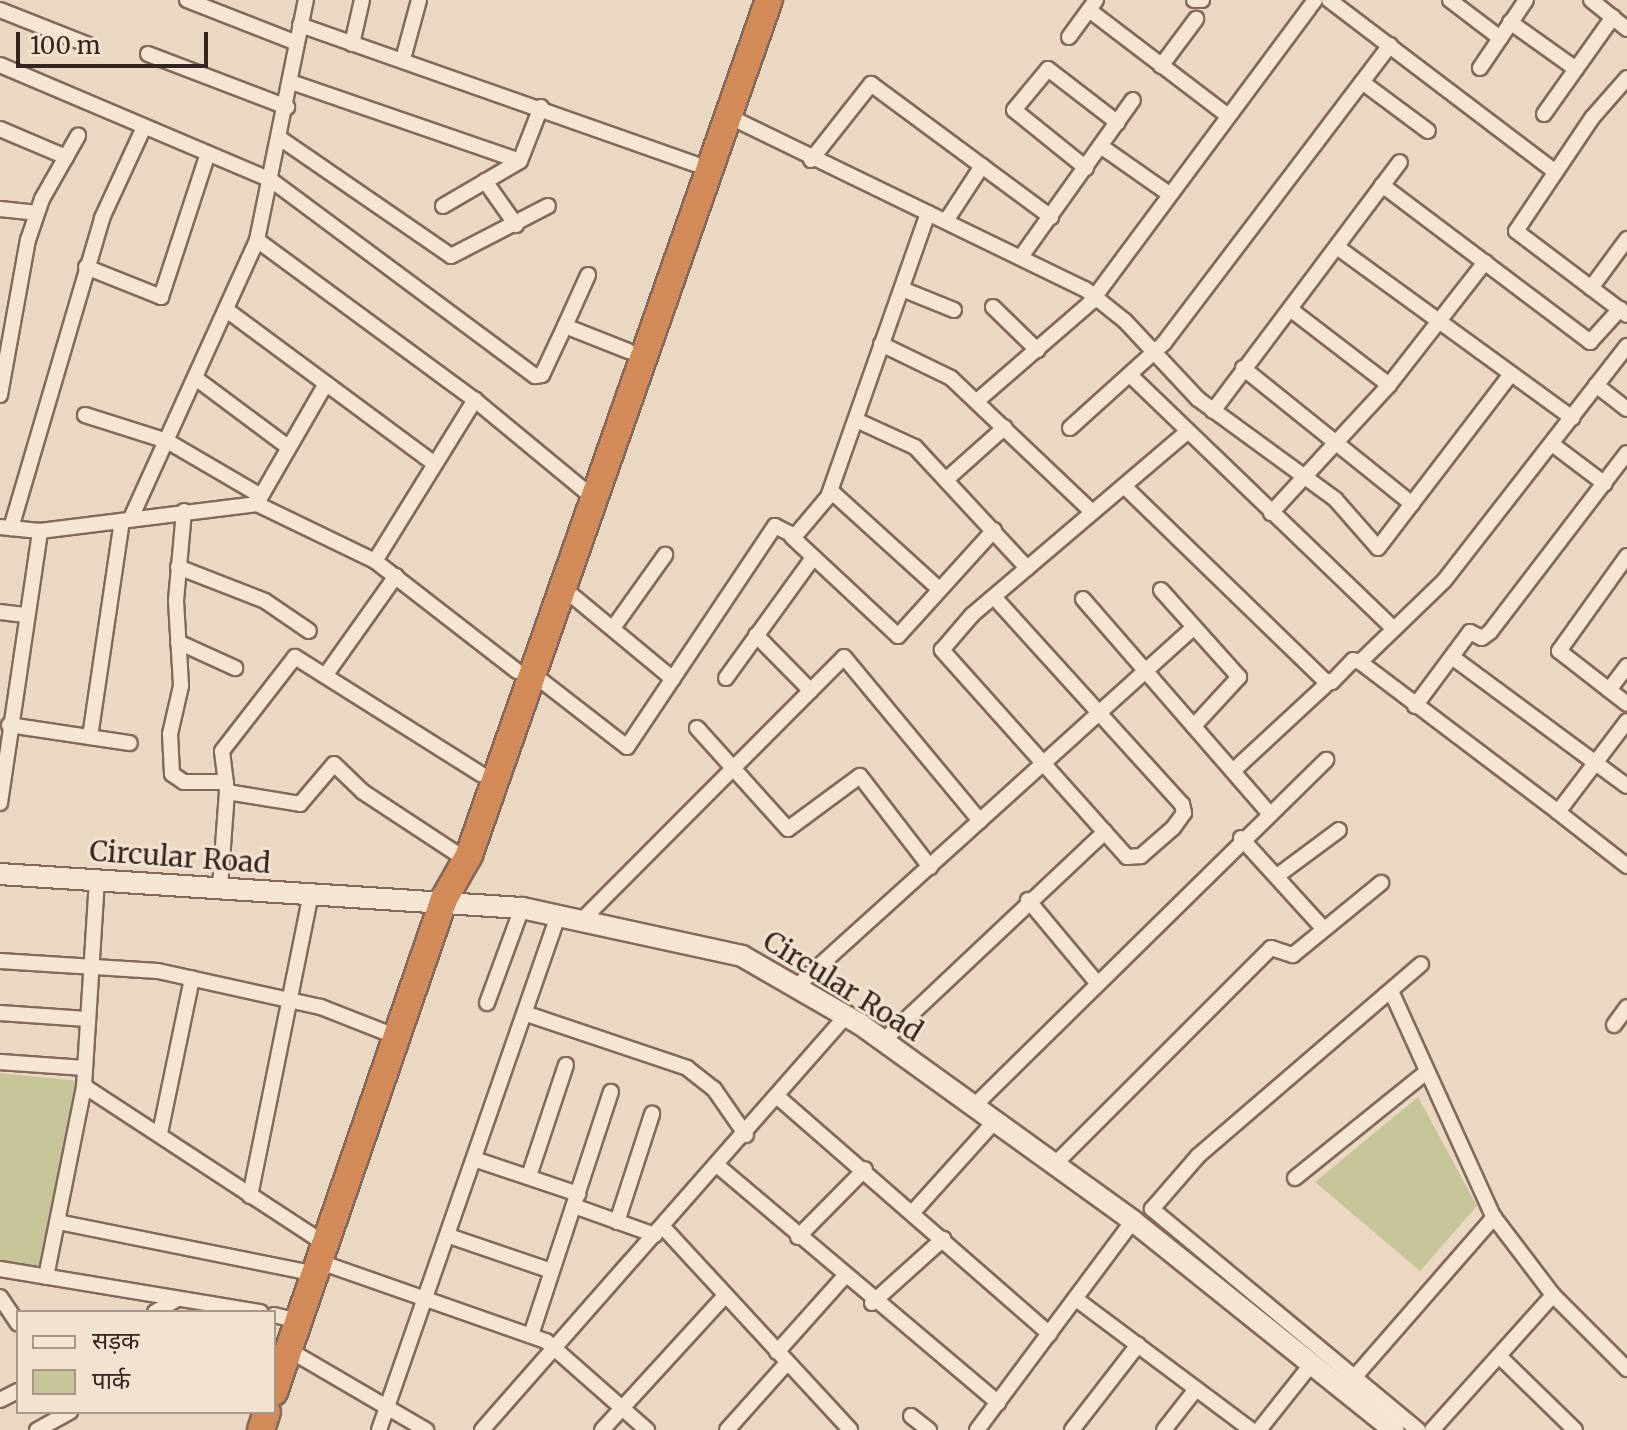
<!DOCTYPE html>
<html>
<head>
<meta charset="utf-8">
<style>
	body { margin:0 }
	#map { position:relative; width:1627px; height:1430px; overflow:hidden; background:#ead8c2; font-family:Merriweather,"Noto Sans Devanagari",serif }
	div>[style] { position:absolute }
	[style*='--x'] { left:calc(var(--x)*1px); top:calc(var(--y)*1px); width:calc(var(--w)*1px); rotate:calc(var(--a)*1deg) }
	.green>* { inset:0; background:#c6c597 }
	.roads { filter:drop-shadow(2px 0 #82695b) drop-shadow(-2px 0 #82695b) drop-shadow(0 2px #82695b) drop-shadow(0 -2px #82695b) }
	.street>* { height:14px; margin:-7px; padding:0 7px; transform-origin:7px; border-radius:7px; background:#f5e6d4 }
	.secondary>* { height:20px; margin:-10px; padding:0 10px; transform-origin:10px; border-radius:10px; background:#f5e6d4 }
	.highway>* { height:26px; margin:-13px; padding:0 13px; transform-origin:13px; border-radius:13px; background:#d28a59 }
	span { translate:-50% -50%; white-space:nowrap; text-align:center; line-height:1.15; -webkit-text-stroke:6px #f2e3d1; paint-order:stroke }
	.street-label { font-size:28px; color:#33251e }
	.legend { position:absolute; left:16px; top:1310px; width:260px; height:104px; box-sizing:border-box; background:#f2e3d1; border:2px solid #a69789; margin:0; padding:10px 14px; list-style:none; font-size:24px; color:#33251e }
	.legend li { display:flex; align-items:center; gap:16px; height:40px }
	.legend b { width:40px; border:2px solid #a69789 }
	.scale { position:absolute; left:16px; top:32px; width:192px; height:36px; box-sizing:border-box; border:4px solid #33251e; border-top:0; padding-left:10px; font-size:24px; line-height:28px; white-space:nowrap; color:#33251e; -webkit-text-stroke:6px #f2e3d1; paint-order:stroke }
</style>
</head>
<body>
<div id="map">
	<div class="green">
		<div style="clip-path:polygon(0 1073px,78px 1081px,46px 1277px,0 1269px)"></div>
		<div style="clip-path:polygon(1418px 1097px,1477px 1206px,1420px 1271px,1315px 1182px)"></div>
	</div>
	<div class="roads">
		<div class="street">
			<div style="--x:187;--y:0;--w:118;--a:21.4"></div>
			<div style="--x:1194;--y:0;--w:8;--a:0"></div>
			<div style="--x:1329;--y:0;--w:283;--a:37.2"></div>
			<div style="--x:1450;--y:0;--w:63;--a:37.2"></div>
			<div style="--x:1591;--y:0;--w:46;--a:38.9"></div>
			<div style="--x:0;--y:10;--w:96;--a:21.5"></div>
			<div style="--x:1089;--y:10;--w:175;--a:37.3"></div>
			<div style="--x:1510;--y:22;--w:81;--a:35.5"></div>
			<div style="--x:300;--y:25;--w:419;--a:19.4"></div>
			<div style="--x:1069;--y:37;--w:46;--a:-53.9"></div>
			<div style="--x:352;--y:44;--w:45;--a:-77.2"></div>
			<div style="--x:148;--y:54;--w:149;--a:20.9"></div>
			<div style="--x:403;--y:59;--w:61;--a:-74.8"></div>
			<div style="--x:0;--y:65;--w:294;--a:23"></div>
			<div style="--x:271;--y:180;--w:329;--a:36.6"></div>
			<div style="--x:535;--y:376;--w:7;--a:-8"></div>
			<div style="--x:542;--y:375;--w:54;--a:-64.9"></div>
			<div style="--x:565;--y:326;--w:68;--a:21.6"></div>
			<div style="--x:1161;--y:66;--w:59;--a:-53.3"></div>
			<div style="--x:1480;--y:68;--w:82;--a:-55.9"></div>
			<div style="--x:1627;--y:78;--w:53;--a:131.2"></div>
			<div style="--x:1592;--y:118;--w:136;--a:123.9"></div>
			<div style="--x:1516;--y:231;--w:139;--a:37.1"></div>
			<div style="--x:291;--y:82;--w:242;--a:19"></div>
			<div style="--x:1362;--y:82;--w:82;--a:36.6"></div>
			<div style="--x:1544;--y:114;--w:119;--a:-54.6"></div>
			<div style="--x:728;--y:116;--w:397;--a:25.9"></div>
			<div style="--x:1085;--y:289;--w:51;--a:38.7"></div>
			<div style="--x:1125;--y:321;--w:107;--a:46.9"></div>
			<div style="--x:1198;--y:399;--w:170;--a:36.1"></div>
			<div style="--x:1335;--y:499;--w:65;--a:48.7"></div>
			<div style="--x:1378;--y:548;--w:219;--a:-52.6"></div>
			<div style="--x:0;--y:129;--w:72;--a:23"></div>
			<div style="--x:281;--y:139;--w:206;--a:34.5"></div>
			<div style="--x:451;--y:256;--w:109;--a:-27.3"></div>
			<div style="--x:1102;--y:147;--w:82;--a:35"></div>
			<div style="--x:811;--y:160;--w:97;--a:-51.7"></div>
			<div style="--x:871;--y:84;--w:224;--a:36.5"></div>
			<div style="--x:1086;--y:168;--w:92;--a:-141.1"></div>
			<div style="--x:1014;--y:110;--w:53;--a:-50.3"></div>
			<div style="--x:1048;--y:69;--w:88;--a:37.6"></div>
			<div style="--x:485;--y:181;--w:54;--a:54.8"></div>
			<div style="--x:1382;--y:185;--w:261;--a:37"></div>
			<div style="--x:1590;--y:342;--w:45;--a:-47.7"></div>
			<div style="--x:443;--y:206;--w:89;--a:-30.3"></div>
			<div style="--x:520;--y:161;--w:58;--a:-68.7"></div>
			<div style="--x:0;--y:209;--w:36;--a:6"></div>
			<div style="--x:946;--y:221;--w:66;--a:-56.8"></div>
			<div style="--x:257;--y:240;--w:270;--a:36.3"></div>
			<div style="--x:475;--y:400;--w:151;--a:39.6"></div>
			<div style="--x:1337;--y:247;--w:291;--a:36"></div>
			<div style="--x:1023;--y:254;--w:189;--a:-54.5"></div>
			<div style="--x:86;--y:267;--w:81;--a:21.8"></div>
			<div style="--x:161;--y:297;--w:151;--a:-71.9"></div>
			<div style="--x:1591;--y:288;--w:61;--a:-53.7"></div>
			<div style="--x:902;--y:289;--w:56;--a:22"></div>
			<div style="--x:993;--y:307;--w:62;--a:44.3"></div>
			<div style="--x:1290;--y:309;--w:125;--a:37.5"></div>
			<div style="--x:228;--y:311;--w:257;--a:36.5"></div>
			<div style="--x:565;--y:326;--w:56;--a:-65.7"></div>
			<div style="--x:881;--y:344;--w:78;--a:25.9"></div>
			<div style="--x:951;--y:378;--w:195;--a:43.5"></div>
			<div style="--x:1243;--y:368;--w:217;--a:38.8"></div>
			<div style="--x:1130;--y:375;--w:366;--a:43.9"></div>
			<div style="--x:198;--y:380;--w:112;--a:36.7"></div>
			<div style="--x:1596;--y:385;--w:39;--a:38"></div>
			<div style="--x:0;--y:395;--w:158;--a:-79.8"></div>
			<div style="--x:28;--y:240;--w:43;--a:-71.1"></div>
			<div style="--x:42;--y:199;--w:73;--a:-60.3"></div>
			<div style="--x:977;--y:401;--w:150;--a:-40.9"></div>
			<div style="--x:1090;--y:303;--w:377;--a:-53.4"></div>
			<div style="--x:1213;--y:411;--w:311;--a:-53.1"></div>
			<div style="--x:85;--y:415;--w:86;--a:17.6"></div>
			<div style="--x:167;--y:441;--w:109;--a:30.3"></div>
			<div style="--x:856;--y:420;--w:65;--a:24.6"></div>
			<div style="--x:915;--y:447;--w:165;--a:47.2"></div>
			<div style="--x:1070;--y:428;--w:127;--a:-42.1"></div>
			<div style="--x:1164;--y:343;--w:374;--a:-52.8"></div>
			<div style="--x:1552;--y:444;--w:66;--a:37"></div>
			<div style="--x:948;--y:478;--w:76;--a:-41.8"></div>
			<div style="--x:1124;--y:486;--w:279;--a:44.1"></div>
			<div style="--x:1324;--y:680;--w:8;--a:14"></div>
			<div style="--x:1332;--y:682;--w:30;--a:-46"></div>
			<div style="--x:1353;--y:660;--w:7;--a:16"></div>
			<div style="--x:1360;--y:662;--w:248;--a:37.1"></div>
			<div style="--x:1558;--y:812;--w:114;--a:-52.8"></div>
			<div style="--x:831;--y:491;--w:146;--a:42.2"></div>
			<div style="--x:257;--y:503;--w:136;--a:-60"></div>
			<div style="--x:184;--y:511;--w:90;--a:95.1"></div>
			<div style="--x:176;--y:601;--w:85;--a:86.6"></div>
			<div style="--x:181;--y:686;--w:49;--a:102.9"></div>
			<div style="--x:170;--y:734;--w:40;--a:87.1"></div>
			<div style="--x:172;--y:774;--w:14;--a:34"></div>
			<div style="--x:184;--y:782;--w:42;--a:0"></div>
			<div style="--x:1271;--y:513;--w:174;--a:-47.3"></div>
			<div style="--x:1389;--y:385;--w:156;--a:-52"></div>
			<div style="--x:131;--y:518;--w:305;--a:-65.6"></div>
			<div style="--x:257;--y:240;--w:245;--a:-78.5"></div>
			<div style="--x:0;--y:527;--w:40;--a:5.7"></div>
			<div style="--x:40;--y:531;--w:219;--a:-7.1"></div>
			<div style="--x:257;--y:504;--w:131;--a:25.8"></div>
			<div style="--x:375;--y:561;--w:180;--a:37.8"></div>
			<div style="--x:11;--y:528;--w:323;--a:-73.6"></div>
			<div style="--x:102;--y:218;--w:100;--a:-65.2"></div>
			<div style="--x:792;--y:537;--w:145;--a:43"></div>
			<div style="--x:898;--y:636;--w:143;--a:-47.8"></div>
			<div style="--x:1627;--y:556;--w:117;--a:125.6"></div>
			<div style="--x:1559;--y:651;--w:86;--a:37.9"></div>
			<div style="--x:375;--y:561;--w:190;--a:-58.2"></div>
			<div style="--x:178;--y:567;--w:93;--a:21.3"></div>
			<div style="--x:265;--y:601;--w:53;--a:34.3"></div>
			<div style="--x:562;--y:587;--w:144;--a:39.7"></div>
			<div style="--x:1161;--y:590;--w:117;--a:48.1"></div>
			<div style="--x:1239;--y:677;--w:67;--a:132.6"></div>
			<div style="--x:994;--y:597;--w:280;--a:47.8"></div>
			<div style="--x:1182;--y:804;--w:9;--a:77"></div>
			<div style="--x:1184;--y:813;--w:19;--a:126"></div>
			<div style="--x:1173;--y:828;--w:43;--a:138.8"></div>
			<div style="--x:1141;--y:856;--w:14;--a:176"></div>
			<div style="--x:1127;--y:857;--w:278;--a:-131.8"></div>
			<div style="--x:942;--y:650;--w:46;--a:-49.4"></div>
			<div style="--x:972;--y:615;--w:281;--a:-40.4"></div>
			<div style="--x:1083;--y:599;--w:284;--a:49"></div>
			<div style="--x:0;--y:612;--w:26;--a:7"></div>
			<div style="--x:613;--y:628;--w:90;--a:-54.5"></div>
			<div style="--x:756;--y:635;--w:78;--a:45.5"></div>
			<div style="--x:178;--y:642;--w:63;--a:24.5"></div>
			<div style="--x:1452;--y:657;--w:217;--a:36.4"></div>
			<div style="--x:1360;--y:662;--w:117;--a:-44"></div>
			<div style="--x:1444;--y:581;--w:298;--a:-52.1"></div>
			<div style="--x:327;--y:673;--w:119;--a:-54.6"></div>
			<div style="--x:533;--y:674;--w:119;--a:37.8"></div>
			<div style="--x:627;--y:747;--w:266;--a:-56.2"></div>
			<div style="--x:775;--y:526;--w:22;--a:27"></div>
			<div style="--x:795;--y:536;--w:51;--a:-49.8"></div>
			<div style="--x:828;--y:497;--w:301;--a:-70.6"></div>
			<div style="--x:726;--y:678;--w:147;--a:-54.1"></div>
			<div style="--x:1609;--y:690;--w:30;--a:-53"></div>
			<div style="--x:1415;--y:706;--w:92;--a:-53.4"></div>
			<div style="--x:1470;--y:632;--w:13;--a:27"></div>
			<div style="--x:1482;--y:638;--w:10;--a:-37"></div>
			<div style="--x:1490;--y:632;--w:225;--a:-52.6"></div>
			<div style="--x:9;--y:725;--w:122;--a:8.5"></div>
			<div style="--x:697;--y:728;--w:136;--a:48"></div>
			<div style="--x:788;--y:829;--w:89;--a:-36.4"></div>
			<div style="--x:860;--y:776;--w:115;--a:52.4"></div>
			<div style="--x:90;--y:737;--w:218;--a:-81.6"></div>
			<div style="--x:1234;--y:770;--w:129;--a:-42.8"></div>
			<div style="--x:227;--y:792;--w:74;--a:9.3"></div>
			<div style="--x:300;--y:804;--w:52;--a:-49.6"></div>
			<div style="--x:334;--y:764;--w:40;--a:44"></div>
			<div style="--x:363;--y:792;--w:111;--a:33.3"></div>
			<div style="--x:0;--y:803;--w:275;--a:-81.6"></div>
			<div style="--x:1558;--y:812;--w:88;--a:38"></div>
			<div style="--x:1241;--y:838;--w:122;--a:47.7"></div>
			<div style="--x:1277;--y:876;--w:77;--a:-36.6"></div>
			<div style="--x:220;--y:887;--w:95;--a:-85.8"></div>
			<div style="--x:227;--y:792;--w:41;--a:-97"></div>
			<div style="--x:222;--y:751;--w:119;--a:-52.2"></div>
			<div style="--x:295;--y:657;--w:220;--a:32.2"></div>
			<div style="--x:1028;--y:900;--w:109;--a:50.2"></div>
			<div style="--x:584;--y:918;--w:368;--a:-45.1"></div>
			<div style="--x:844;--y:657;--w:213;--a:50.3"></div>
			<div style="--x:0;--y:961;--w:158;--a:3.6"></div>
			<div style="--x:158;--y:971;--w:167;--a:12.5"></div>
			<div style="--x:321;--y:1007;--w:82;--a:21.5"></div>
			<div style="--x:797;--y:986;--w:535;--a:-42.12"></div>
			<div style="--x:1391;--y:991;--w:247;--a:65.6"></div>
			<div style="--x:1493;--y:1216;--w:99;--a:52.8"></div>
			<div style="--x:1553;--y:1295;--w:105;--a:45"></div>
			<div style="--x:487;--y:1003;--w:101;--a:-69.8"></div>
			<div style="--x:0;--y:1013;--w:87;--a:3.9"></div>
			<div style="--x:527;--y:1014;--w:169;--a:18.6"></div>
			<div style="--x:687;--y:1068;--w:34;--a:38"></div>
			<div style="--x:714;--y:1089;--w:56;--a:55.2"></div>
			<div style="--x:1614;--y:1025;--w:22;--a:-54"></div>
			<div style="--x:883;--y:1041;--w:305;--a:-43.3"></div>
			<div style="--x:0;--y:1062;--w:85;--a:4"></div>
			<div style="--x:84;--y:1086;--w:290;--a:33.2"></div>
			<div style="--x:779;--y:1098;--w:359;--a:41.1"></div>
			<div style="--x:974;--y:1106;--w:494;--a:-44.5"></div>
			<div style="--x:160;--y:1133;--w:158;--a:-78.3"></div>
			<div style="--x:477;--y:1160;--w:107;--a:18.6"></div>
			<div style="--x:1054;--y:1165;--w:307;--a:-45"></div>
			<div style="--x:1271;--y:948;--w:23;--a:18"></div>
			<div style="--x:1293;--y:955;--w:114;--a:-39.3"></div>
			<div style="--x:718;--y:1166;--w:367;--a:40.2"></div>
			<div style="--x:529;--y:1176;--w:117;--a:-71.6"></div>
			<div style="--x:1295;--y:1178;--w:166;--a:-38.9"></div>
			<div style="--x:250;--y:1196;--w:308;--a:-78.6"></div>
			<div style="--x:574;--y:1206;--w:86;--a:19.7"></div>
			<div style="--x:913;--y:1212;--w:122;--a:-48"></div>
			<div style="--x:58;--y:1222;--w:263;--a:11.4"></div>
			<div style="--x:617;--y:1222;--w:114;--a:-72"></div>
			<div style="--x:663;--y:1227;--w:276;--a:47.3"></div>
			<div style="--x:449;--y:1236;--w:108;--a:18.9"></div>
			<div style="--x:798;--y:1237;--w:95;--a:-45.4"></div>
			<div style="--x:320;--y:1262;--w:239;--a:19.3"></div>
			<div style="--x:546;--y:1341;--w:135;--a:41.4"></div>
			<div style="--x:0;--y:1269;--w:264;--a:9.4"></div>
			<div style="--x:46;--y:1277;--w:195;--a:-78.7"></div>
			<div style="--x:84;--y:1086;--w:207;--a:-86.4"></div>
			<div style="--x:0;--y:1297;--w:32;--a:56"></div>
			<div style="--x:1076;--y:1299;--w:219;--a:36.8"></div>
			<div style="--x:872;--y:1303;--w:96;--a:-42"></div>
			<div style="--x:155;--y:1312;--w:24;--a:-30"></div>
			<div style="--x:274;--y:1315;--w:25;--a:14"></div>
			<div style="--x:531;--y:1335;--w:256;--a:-71.8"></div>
			<div style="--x:289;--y:1350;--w:159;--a:30.3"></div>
			<div style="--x:777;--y:1352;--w:101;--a:-48.2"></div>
			<div style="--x:1499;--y:1356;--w:106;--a:44.2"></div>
			<div style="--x:1345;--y:1388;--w:227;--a:-48.9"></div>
			<div style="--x:0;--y:1400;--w:20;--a:-27"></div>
			<div style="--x:911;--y:1416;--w:23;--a:38"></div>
			<div style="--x:37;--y:1430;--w:38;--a:-29"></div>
			<div style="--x:379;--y:1430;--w:547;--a:-70.8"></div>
			<div style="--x:482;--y:1430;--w:551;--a:-48.68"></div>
			<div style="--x:602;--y:1430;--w:182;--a:-47.5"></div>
			<div style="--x:727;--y:1430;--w:90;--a:-48.2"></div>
			<div style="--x:977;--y:1430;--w:261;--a:-53.3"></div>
			<div style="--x:1072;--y:1430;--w:108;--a:-52.2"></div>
			<div style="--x:1164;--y:1430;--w:52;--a:-52"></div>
			<div style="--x:1259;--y:1430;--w:87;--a:-51.5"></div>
			<div style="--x:1418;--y:1430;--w:346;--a:-140.3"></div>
			<div style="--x:1152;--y:1209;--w:70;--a:-49"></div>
			<div style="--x:1198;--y:1156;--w:294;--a:-40.7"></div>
			<div style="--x:1432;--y:1430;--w:181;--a:-48.1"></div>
		</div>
		<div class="secondary">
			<div style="--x:0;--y:874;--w:523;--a:3.73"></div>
			<div style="--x:522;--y:908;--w:225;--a:12.3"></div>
			<div style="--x:742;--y:956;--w:136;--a:30"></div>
			<div style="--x:860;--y:1024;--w:337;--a:35.8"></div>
			<div style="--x:1133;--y:1221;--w:334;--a:38.7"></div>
		</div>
		<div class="highway">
			<div style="--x:274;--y:1392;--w:521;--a:-70.97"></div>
			<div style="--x:444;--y:899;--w:51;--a:-60.4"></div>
			<div style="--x:469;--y:855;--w:906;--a:-70.67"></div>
			<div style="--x:261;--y:1430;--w:19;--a:-72"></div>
		</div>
	</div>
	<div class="street-label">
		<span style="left:180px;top:857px;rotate:4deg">Circular Road</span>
		<span style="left:843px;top:986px;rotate:32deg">Circular Road</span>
	</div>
	<ul class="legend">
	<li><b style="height:10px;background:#f5e6d4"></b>सड़क</li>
	<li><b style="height:22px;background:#c6c597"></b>पार्क</li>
	</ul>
	<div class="scale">100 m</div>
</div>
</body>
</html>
